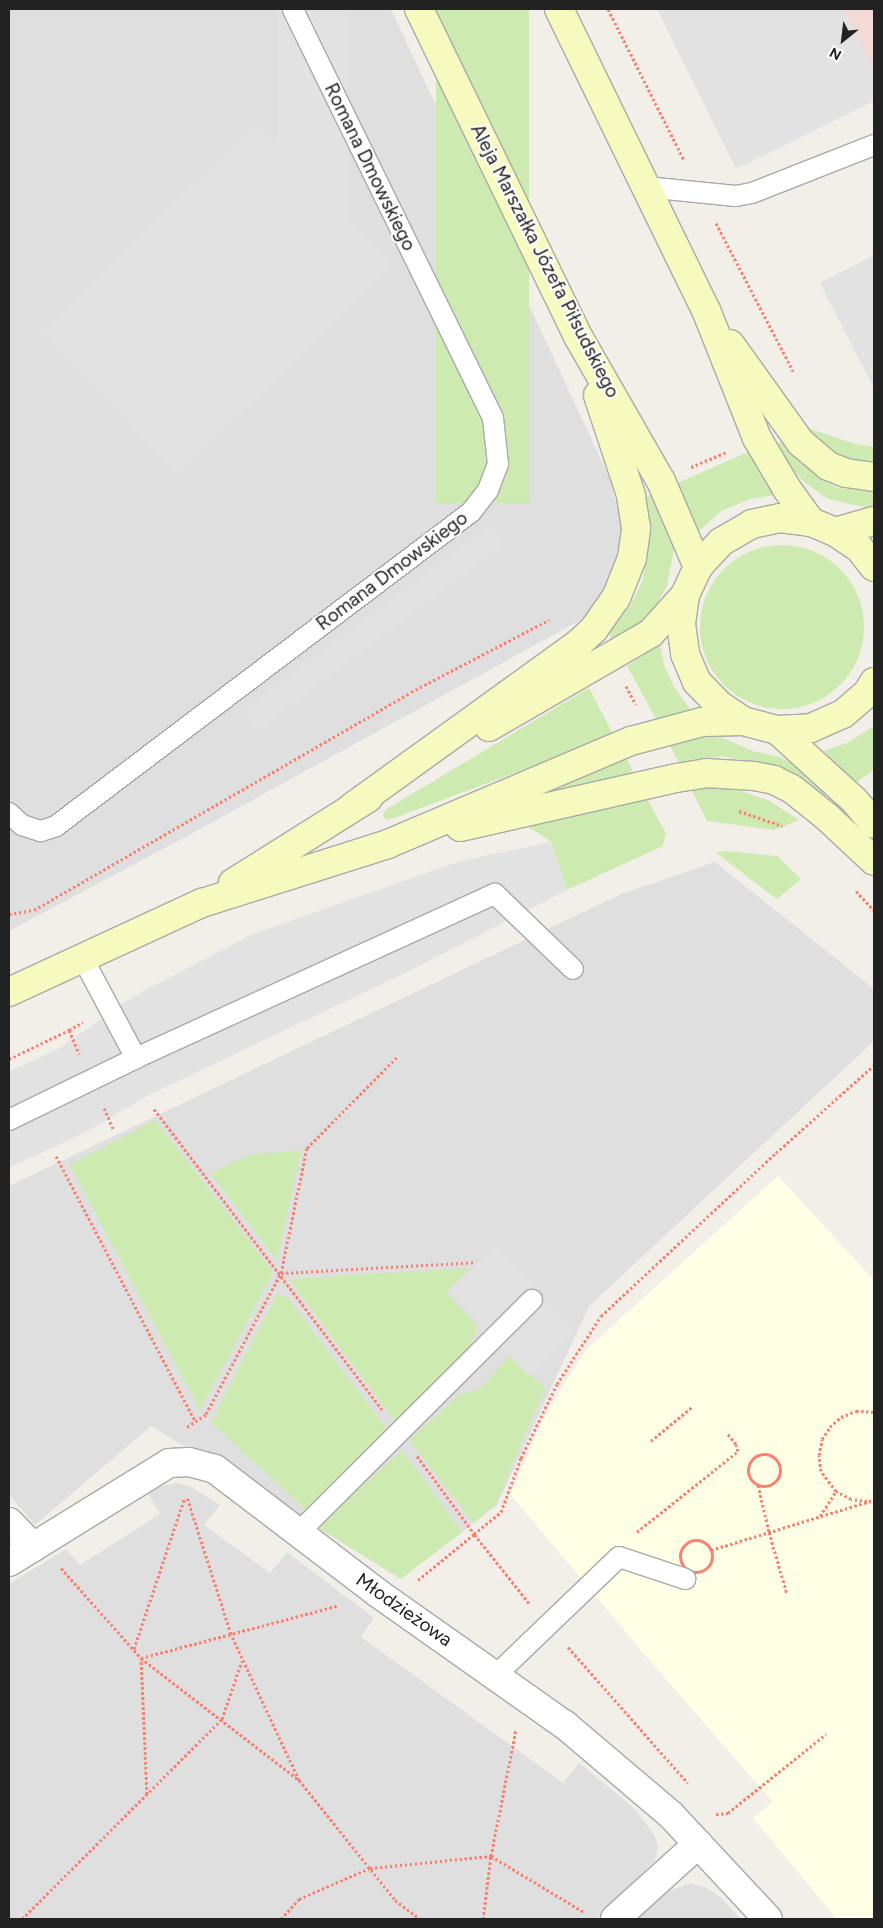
<!DOCTYPE html>
<html>
<head>
<meta charset="utf-8">
<style>
	body { margin:0 }
	#map { position:relative; width:883px; height:1928px; overflow:hidden; background:#f2efe9; font-family:Figtree,sans-serif }
	div>[style] { position:absolute }
	[style*='--x'] { left:calc(var(--x)*1px); top:calc(var(--y)*1px); width:calc(var(--w)*1px); rotate:calc(var(--a)*1deg) }
	.residential>* { inset:0; background:#e0dfdf }
	.commercial>* { inset:0; background:#f2dad9 }
	.education>* { inset:0; background:#ffffe5 }
	.grass>* { inset:0; background:#cdebb0; transform-origin:0 0 }
	.round { border-radius:50% }
	.parking>* { inset:0; background:#e2e2e2; transform-origin:0 0 }
	.path>* { height:3px; margin-top:-1.5px; transform-origin:0; background:repeating-linear-gradient(90deg,#fa8072 0 2.5px,transparent 0 5px) }
	.path>.ring { margin:-1.5px; padding:0; box-sizing:content-box; background:none; border:3px solid #fa8072; border-radius:50% }
	.roads { filter:drop-shadow(1px 0 #a9a9a9) drop-shadow(-1px 0 #a9a9a9) drop-shadow(0 1px #a9a9a9) drop-shadow(0 -1px #a9a9a9) }
	.lane>* { height:20px; margin:-10px; padding:0 10px; transform-origin:10px; border-radius:10px; background:#fff }
	.street>* { height:28px; margin:-14px; padding:0 14px; transform-origin:14px; border-radius:14px; background:#fff }
	.secondary>* { height:28px; margin:-14px; padding:0 14px; transform-origin:14px; border-radius:14px; background:#f7fabf }
	span { translate:-50% -50%; white-space:nowrap; text-align:center; line-height:1.15; -webkit-text-stroke:4px #fff; paint-order:stroke }
	.street-label { font-size:19px; color:#222 }
	.frame { position:absolute; inset:0; border:10px solid #222; pointer-events:none }
	.north { position:absolute; left:818px; top:15px; width:50px; height:50px; -webkit-text-stroke:4px #fff; paint-order:stroke; rotate:209deg; font-size:14px; font-weight:700; line-height:20px; text-align:center; color:#222 }
	.north::after { content:''; display:block; margin:auto; width:18px; height:22px; background:#222; clip-path:polygon(50% 0,100% 100%,50% 72%,0 100%) }
</style>
</head>
<body>
<div id="map">
	<div class="residential">
		<div style="clip-path:polygon(9px 9px,391px 9px,610px 479px,624px 536px,619px 565px,608px 593px,584px 618px,189px 835px,9px 931px)"></div>
		<div style="clip-path:polygon(715px 862px,874px 989px,874px 1041px,589px 1306px,497px 1505px,401px 1579px,151px 1426px,35px 1525px,9px 1495px,9px 1186px,621px 894px)"></div>
		<div style="clip-path:polygon(176px 1483px,189px 1486px,220px 1505px,204px 1525px,270px 1573px,287px 1552px,374px 1618px,361px 1637px,563px 1783px,579px 1763px,635px 1809px,655px 1836px,658px 1848px,655px 1860px,597px 1919px,9px 1919px,9px 1584px,66px 1549px,80px 1565px,160px 1514px,148px 1493px,162px 1486px)"></div>
		<div style="clip-path:polygon(691px 1883px,707px 1888px,719px 1896px,741px 1919px,633px 1919px,658px 1895px)"></div>
	</div>
	<div class="commercial">
		<div style="clip-path:polygon(843px 9px,874px 9px,874px 72px)"></div>
	</div>
	<div class="education">
		<div style="clip-path:polygon(778px 1176px,874px 1280px,874px 1919px,837px 1919px,753px 1818px,773px 1802px,645px 1655px,510px 1494px,546px 1413px,586px 1350px)"></div>
	</div>
	<div class="grass">
		<div style="left:436px;top:9px;width:93px;height:494px"></div>
		<div style="clip-path:polygon(802px 426px,855px 444px,874px 447px,874px 464px,852px 460px,830px 451px)"></div>
		<div style="clip-path:polygon(781px 442px,816px 475px,838px 488px,874px 490px,874px 509px,828px 499px,804px 482px,777px 453px,775px 444px)"></div>
		<div style="clip-path:polygon(748px 452px,775px 495px,750px 499px,721px 511px,697px 533px,673px 485px)"></div>
		<div style="clip-path:polygon(649px 495px,655px 495px,675px 545px,667px 586px,647px 621px,615px 644px,607px 631px,630px 606px,643px 580px,648px 538px,645px 498px)"></div>
		<div class="round" style="left:700px;top:545px;width:164px;height:164px"></div>
		<div style="clip-path:polygon(660px 644px,664px 665px,674px 687px,691px 710px,656px 719px,627px 666px)"></div>
		<div style="clip-path:polygon(589px 688px,614px 736px,394px 818px,386px 820px,383px 815px,385px 810px)"></div>
		<div style="clip-path:polygon(874px 726px,874px 770px,852px 785px,824px 751px,847px 743px)"></div>
		<div style="clip-path:polygon(699px 735px,723px 738px,753px 751px,779px 757px,798px 766px,829px 794px,821px 800px,762px 765px,722px 756px,679px 763px,669px 744px)"></div>
		<div style="clip-path:polygon(626px 757px,633px 772px,551px 795px,543px 792px)"></div>
		<div style="clip-path:polygon(704px 786px,735px 789px,768px 800px,799px 820px,774px 830px,707px 821px,690px 787px)"></div>
		<div style="clip-path:polygon(646px 797px,666px 833px,663px 846px,567px 890px,551px 842px,526px 825px)"></div>
		<div style="clip-path:polygon(726px 851px,777px 856px,801px 879px,777px 899px,715px 852px)"></div>
		<div style="clip-path:polygon(155px 1120px,273px 1272px,200px 1410px,70px 1165px)"></div>
		<div style="clip-path:polygon(301px 1150px,277px 1260px,210px 1173px,250px 1155px)"></div>
		<div style="clip-path:polygon(470px 1268px,446px 1292px,477px 1325px,470px 1350px,397px 1424px,289px 1279px)"></div>
		<div style="clip-path:polygon(277px 1294px,287px 1297px,389px 1432px,307px 1511px,211px 1422px)"></div>
		<div style="clip-path:polygon(510px 1355px,545px 1388px,495px 1505px,474px 1523px,409px 1440px,459px 1395px,481px 1388px)"></div>
		<div style="clip-path:polygon(402px 1450px,462px 1532px,401px 1579px,318px 1527px)"></div>
	</div>
	<div class="parking">
		<div style="left:277px;top:9px;width:71px;height:304px"></div>
		<div style="clip-path:polygon(657px 9px,843px 9px,874px 72px,874px 101px,736px 169px)"></div>
		<div style="left:257px;top:122px;width:199px;height:302px;rotate:46deg"></div>
		<div style="clip-path:polygon(874px 255px,874px 389px,820px 283px)"></div>
		<div style="left:491px;top:524px;width:25px;height:312px;rotate:53deg"></div>
		<div style="clip-path:polygon(551px 842px,567px 890px,407px 972px,147px 1096px,86px 1132px,9px 1168px,9px 1072px,60px 1048px,134px 996px,253px 934px,460px 861px)"></div>
		<div style="left:496px;top:1246px;width:117px;height:65px;rotate:47deg"></div>
	</div>
	<div class="path">
		<div style="--x:608;--y:9;--w:169;--a:63.3"></div>
		<div style="--x:716;--y:223;--w:167;--a:62.5"></div>
		<div style="--x:691;--y:467;--w:39;--a:-23"></div>
		<div style="--x:626;--y:686;--w:21;--a:62"></div>
		<div style="--x:739;--y:811;--w:46;--a:18.8"></div>
		<div style="--x:856;--y:891;--w:26;--a:47"></div>
		<div style="--x:9;--y:914;--w:25;--a:-9"></div>
		<div style="--x:34;--y:910;--w:435;--a:-30"></div>
		<div style="--x:411;--y:692;--w:156;--a:-27.6"></div>
		<div style="--x:69;--y:1030;--w:16;--a:-30"></div>
		<div style="--x:9;--y:1059;--w:67;--a:-25.8"></div>
		<div style="--x:69;--y:1030;--w:26;--a:67"></div>
		<div style="--x:104;--y:1108;--w:24;--a:66"></div>
		<div style="--x:154;--y:1109;--w:377;--a:52.8"></div>
		<div style="--x:56;--y:1156;--w:299;--a:62.3"></div>
		<div style="--x:281;--y:1273;--w:194;--a:-3.2"></div>
		<div style="--x:187;--y:1427;--w:23;--a:-34"></div>
		<div style="--x:206;--y:1414;--w:160;--a:-62"></div>
		<div style="--x:281;--y:1273;--w:128;--a:-78.3"></div>
		<div style="--x:307;--y:1148;--w:129;--a:-45.3"></div>
		<div style="--x:651;--y:1441;--w:53;--a:-39.7"></div>
		<div class="ring" style="left:748px;top:1454px;width:29px;height:29px"></div>
		<div style="--x:417;--y:1456;--w:97;--a:53.8"></div>
		<div style="--x:474;--y:1534;--w:74;--a:140.5"></div>
		<div style="--x:758;--y:1485;--w:48;--a:76.8"></div>
		<div style="--x:769;--y:1532;--w:65;--a:73.8"></div>
		<div style="--x:867;--y:1501;--w:16;--a:-173"></div>
		<div style="--x:851;--y:1499;--w:17;--a:-152"></div>
		<div style="--x:836;--y:1491;--w:25;--a:-127"></div>
		<div style="--x:821;--y:1471;--w:16;--a:-97"></div>
		<div style="--x:819;--y:1455;--w:16;--a:-79"></div>
		<div style="--x:822;--y:1439;--w:14;--a:-56"></div>
		<div style="--x:830;--y:1427;--w:15;--a:-42"></div>
		<div style="--x:841;--y:1417;--w:16;--a:-22"></div>
		<div style="--x:856;--y:1411;--w:18;--a:3"></div>
		<div style="--x:820;--y:1516;--w:30;--a:-57"></div>
		<div style="--x:637;--y:1532;--w:129;--a:-38.7"></div>
		<div style="--x:738;--y:1451;--w:7;--a:-106"></div>
		<div style="--x:736;--y:1444;--w:13;--a:-129"></div>
		<div class="ring" style="left:680px;top:1540px;width:29px;height:29px"></div>
		<div style="--x:711;--y:1550;--w:170;--a:-17.1"></div>
		<div style="--x:61;--y:1568;--w:120;--a:48.4"></div>
		<div style="--x:141;--y:1658;--w:203;--a:-14.9"></div>
		<div style="--x:529;--y:1603;--w:88;--a:-128.6"></div>
		<div style="--x:474;--y:1534;--w:35;--a:-39"></div>
		<div style="--x:501;--y:1512;--w:58;--a:-69.7"></div>
		<div style="--x:521;--y:1458;--w:82;--a:-64.1"></div>
		<div style="--x:557;--y:1384;--w:81;--a:-57.1"></div>
		<div style="--x:601;--y:1316;--w:239;--a:-43"></div>
		<div style="--x:776;--y:1153;--w:132;--a:-41.9"></div>
		<div style="--x:568;--y:1647;--w:181;--a:48.6"></div>
		<div style="--x:134;--y:1649;--w:160;--a:-71.5"></div>
		<div style="--x:299;--y:1780;--w:154;--a:51.3"></div>
		<div style="--x:395;--y:1900;--w:31;--a:37"></div>
		<div style="--x:147;--y:1794;--w:136;--a:-92.5"></div>
		<div style="--x:141;--y:1658;--w:200;--a:37.7"></div>
		<div style="--x:299;--y:1780;--w:161;--a:-115"></div>
		<div style="--x:231;--y:1634;--w:144;--a:-107.8"></div>
		<div style="--x:716;--y:1814;--w:12;--a:-5"></div>
		<div style="--x:728;--y:1813;--w:126;--a:-38.9"></div>
		<div style="--x:22;--y:1919;--w:283;--a:-45"></div>
		<div style="--x:222;--y:1719;--w:61;--a:-71"></div>
		<div style="--x:281;--y:1919;--w:27;--a:-48"></div>
		<div style="--x:299;--y:1899;--w:77;--a:-23.6"></div>
		<div style="--x:370;--y:1868;--w:122;--a:-5.7"></div>
		<div style="--x:491;--y:1856;--w:109;--a:31.1"></div>
		<div style="--x:483;--y:1919;--w:64;--a:-82.8"></div>
		<div style="--x:491;--y:1856;--w:128;--a:-78.8"></div>
	</div>
	<div class="roads">
		<div class="lane">
			<div style="--x:646;--y:187;--w:90;--a:5.7"></div>
			<div style="--x:736;--y:196;--w:16;--a:-11"></div>
			<div style="--x:752;--y:193;--w:131;--a:-21.5"></div>
			<div style="--x:9;--y:813;--w:18;--a:43"></div>
			<div style="--x:22;--y:825;--w:20;--a:18"></div>
			<div style="--x:41;--y:831;--w:16;--a:-18"></div>
			<div style="--x:56;--y:826;--w:520;--a:-37.11"></div>
			<div style="--x:471;--y:512;--w:28;--a:-52"></div>
			<div style="--x:488;--y:490;--w:28;--a:-69"></div>
			<div style="--x:498;--y:464;--w:46;--a:-96.2"></div>
			<div style="--x:493;--y:418;--w:455;--a:-116.1"></div>
			<div style="--x:82;--y:957;--w:115;--a:61.9"></div>
			<div style="--x:9;--y:1120;--w:141;--a:-26"></div>
			<div style="--x:136;--y:1058;--w:395;--a:-24.6"></div>
			<div style="--x:495;--y:894;--w:108;--a:43.9"></div>
			<div style="--x:299;--y:1532;--w:329;--a:-44.9"></div>
			<div style="--x:497;--y:1674;--w:169;--a:-43.8"></div>
			<div style="--x:619;--y:1557;--w:70;--a:18.4"></div>
		</div>
		<div class="street">
			<div style="--x:9;--y:1522;--w:35;--a:46"></div>
			<div style="--x:9;--y:1562;--w:188;--a:-31.7"></div>
			<div style="--x:169;--y:1463;--w:20;--a:-3"></div>
			<div style="--x:189;--y:1462;--w:27;--a:15"></div>
			<div style="--x:215;--y:1469;--w:206;--a:37.3"></div>
			<div style="--x:379;--y:1594;--w:228;--a:35.2"></div>
			<div style="--x:565;--y:1725;--w:139;--a:40.3"></div>
			<div style="--x:671;--y:1815;--w:142;--a:47"></div>
			<div style="--x:615;--y:1919;--w:112;--a:-42.1"></div>
		</div>
		<div class="secondary">
			<div style="--x:419;--y:9;--w:366;--a:64.1"></div>
			<div style="--x:579;--y:338;--w:165;--a:60.2"></div>
			<div style="--x:661;--y:481;--w:94;--a:66.7"></div>
			<div style="--x:559;--y:9;--w:335;--a:64"></div>
			<div style="--x:706;--y:310;--w:138;--a:68.3"></div>
			<div style="--x:757;--y:438;--w:59;--a:59.5"></div>
			<div style="--x:787;--y:489;--w:41;--a:54"></div>
			<div style="--x:730;--y:344;--w:122;--a:54.4"></div>
			<div style="--x:801;--y:443;--w:35;--a:40"></div>
			<div style="--x:828;--y:466;--w:19;--a:21"></div>
			<div style="--x:846;--y:473;--w:28;--a:8"></div>
			<div style="--x:835;--y:532;--w:41;--a:-15.8"></div>
			<div style="--x:874;--y:567;--w:24;--a:-128"></div>
			<div style="--x:859;--y:548;--w:29;--a:-146"></div>
			<div style="--x:835;--y:532;--w:26;--a:-157"></div>
			<div style="--x:811;--y:522;--w:31;--a:-173"></div>
			<div style="--x:780;--y:518;--w:29;--a:168"></div>
			<div style="--x:752;--y:524;--w:36;--a:150"></div>
			<div style="--x:721;--y:542;--w:34;--a:133"></div>
			<div style="--x:698;--y:567;--w:31;--a:115"></div>
			<div style="--x:685;--y:595;--w:29;--a:98"></div>
			<div style="--x:681;--y:624;--w:30;--a:82"></div>
			<div style="--x:685;--y:654;--w:30;--a:67"></div>
			<div style="--x:697;--y:682;--w:30;--a:46"></div>
			<div style="--x:718;--y:704;--w:30;--a:34"></div>
			<div style="--x:743;--y:721;--w:35;--a:15"></div>
			<div style="--x:777;--y:730;--w:34;--a:-3"></div>
			<div style="--x:811;--y:728;--w:35;--a:-24"></div>
			<div style="--x:843;--y:714;--w:33;--a:-41"></div>
			<div style="--x:868;--y:692;--w:12;--a:-59"></div>
			<div style="--x:489;--y:727;--w:187;--a:-30.1"></div>
			<div style="--x:651;--y:633;--w:51;--a:-48.2"></div>
			<div style="--x:777;--y:730;--w:104;--a:42.3"></div>
			<div style="--x:854;--y:800;--w:31;--a:50"></div>
			<div style="--x:352;--y:807;--w:280;--a:-35.8"></div>
			<div style="--x:579;--y:643;--w:21;--a:-43"></div>
			<div style="--x:594;--y:629;--w:38;--a:-55"></div>
			<div style="--x:616;--y:598;--w:43;--a:-68.2"></div>
			<div style="--x:632;--y:558;--w:30;--a:-82"></div>
			<div style="--x:636;--y:528;--w:33;--a:-99"></div>
			<div style="--x:631;--y:495;--w:105;--a:-108.3"></div>
			<div style="--x:460;--y:827;--w:221;--a:-12.8"></div>
			<div style="--x:676;--y:778;--w:30;--a:-9"></div>
			<div style="--x:706;--y:773;--w:48;--a:3.6"></div>
			<div style="--x:754;--y:776;--w:20;--a:11"></div>
			<div style="--x:774;--y:780;--w:20;--a:27"></div>
			<div style="--x:792;--y:789;--w:45;--a:38.7"></div>
			<div style="--x:827;--y:817;--w:64;--a:43.1"></div>
			<div style="--x:233;--y:883;--w:160;--a:-32.2"></div>
			<div style="--x:9;--y:992;--w:213;--a:-24.8"></div>
			<div style="--x:202;--y:903;--w:195;--a:-17.6"></div>
			<div style="--x:388;--y:844;--w:264;--a:-23"></div>
			<div style="--x:631;--y:741;--w:73;--a:-15"></div>
			<div style="--x:702;--y:722;--w:41;--a:-1.4"></div>
		</div>
	</div>
	<div class="street-label">
		<span style="left:370px;top:167px;rotate:64deg">Romana Dmowskiego</span>
		<span style="left:545px;top:261px;rotate:63deg">Aleja Marszałka Józefa Piłsudskiego</span>
		<span style="left:392px;top:571px;rotate:-37deg">Romana Dmowskiego</span>
		<span style="left:404px;top:1610px;rotate:35deg">Młodzieżowa</span>
	</div>
	<div class="frame"></div>
	<div class="north">N</div>
</div>
</body>
</html>
